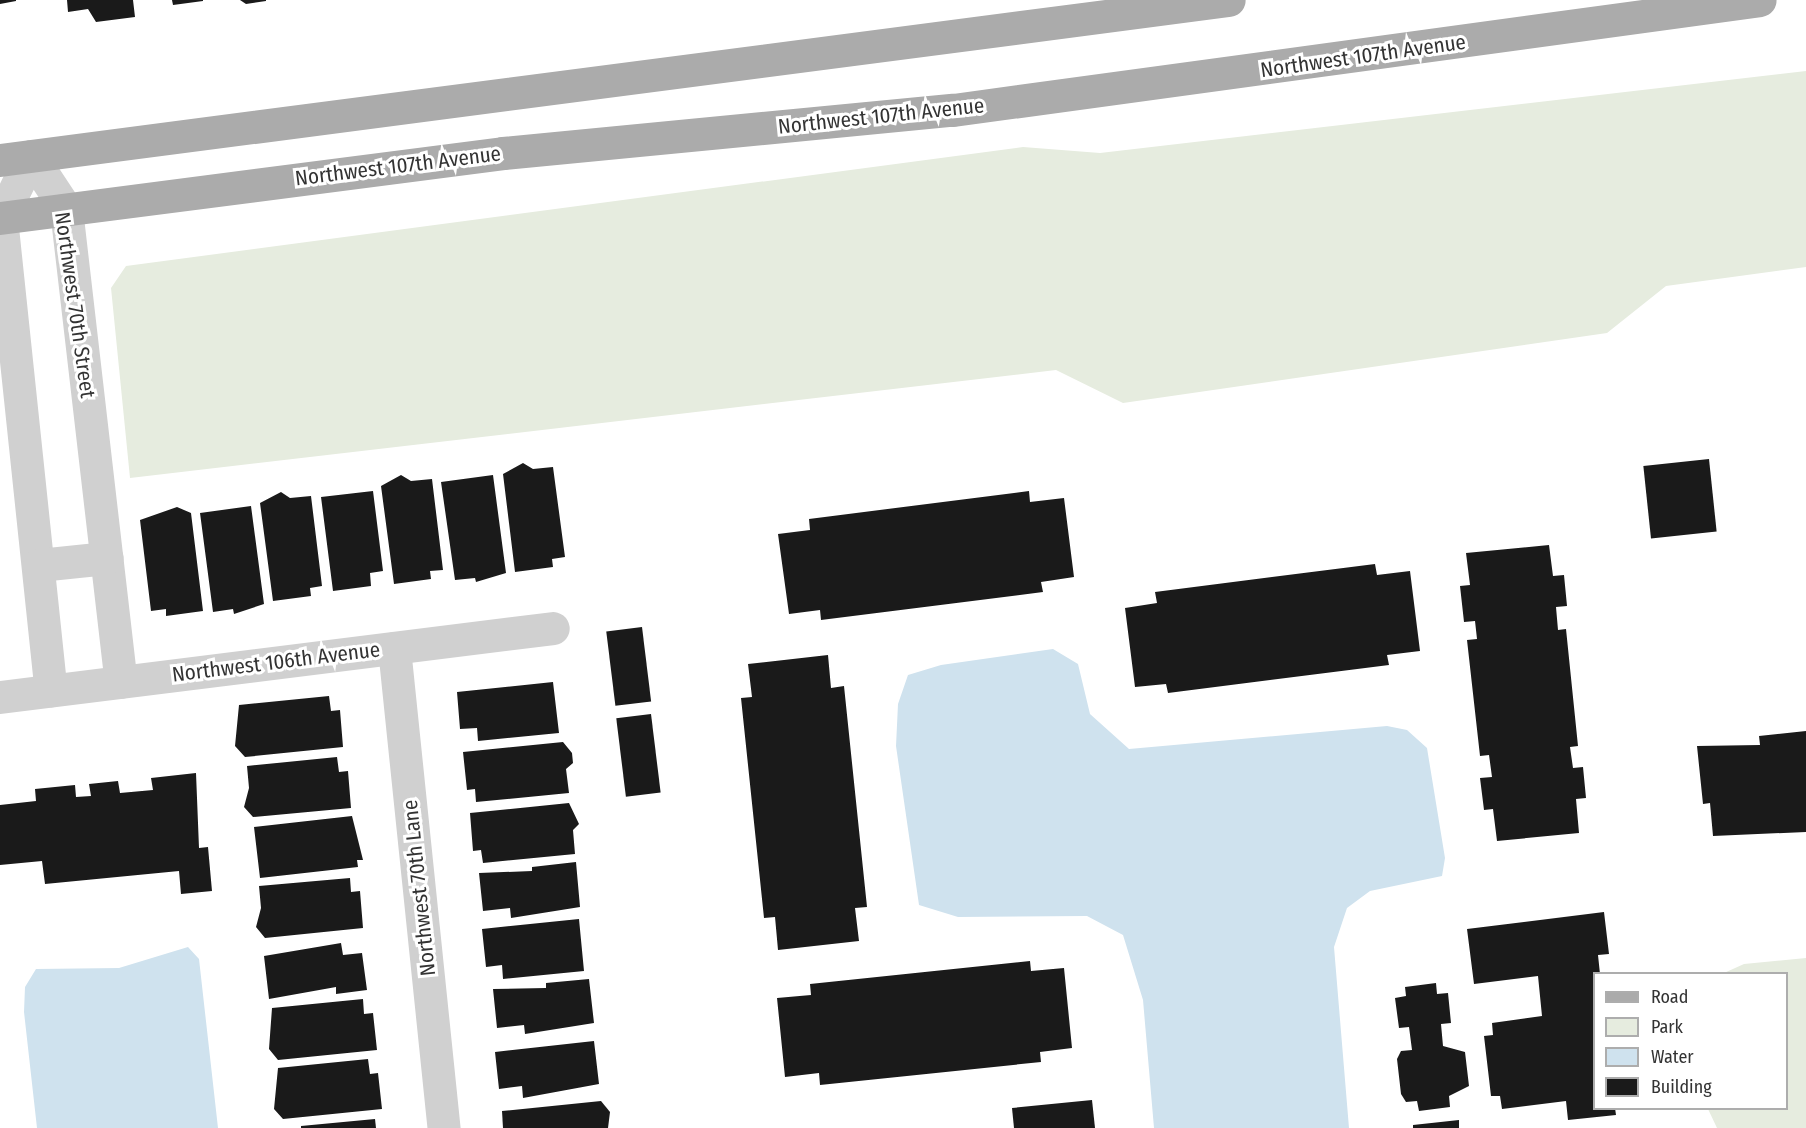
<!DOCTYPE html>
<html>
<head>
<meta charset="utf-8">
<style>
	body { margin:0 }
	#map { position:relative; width:1806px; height:1128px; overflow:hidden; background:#fff; font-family:"Fira Sans Condensed",sans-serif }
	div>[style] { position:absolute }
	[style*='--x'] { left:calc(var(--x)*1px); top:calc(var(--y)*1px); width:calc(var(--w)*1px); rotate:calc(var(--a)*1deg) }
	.green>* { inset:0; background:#e6ecdf }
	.water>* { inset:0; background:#cfe2ee }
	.building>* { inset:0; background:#1a1a1a; transform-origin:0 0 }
	.minor>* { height:33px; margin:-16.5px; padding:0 16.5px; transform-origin:16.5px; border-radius:16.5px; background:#d0d0d0 }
	.major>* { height:33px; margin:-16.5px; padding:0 16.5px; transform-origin:16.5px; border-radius:16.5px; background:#ababab }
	span { translate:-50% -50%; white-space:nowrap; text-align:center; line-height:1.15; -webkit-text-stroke:6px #fff; paint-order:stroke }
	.street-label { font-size:21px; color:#333 }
	.legend { position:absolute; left:1593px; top:972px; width:195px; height:138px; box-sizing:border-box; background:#fff; border:2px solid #adadad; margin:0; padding:8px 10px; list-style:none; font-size:18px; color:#333 }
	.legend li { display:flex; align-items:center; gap:12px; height:30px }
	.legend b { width:30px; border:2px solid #adadad }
</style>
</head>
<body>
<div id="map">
	<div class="green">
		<div style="clip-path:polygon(1806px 71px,1806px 267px,1666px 286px,1607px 333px,1123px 403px,1056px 370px,130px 478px,111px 288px,126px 266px,1023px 147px,1100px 153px)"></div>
		<div style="clip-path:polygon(1806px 958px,1806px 1128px,1717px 1128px,1708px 1109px,1786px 1108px,1786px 974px,1724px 973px,1744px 964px)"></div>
	</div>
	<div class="water">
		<div style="clip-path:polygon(1053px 649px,1078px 664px,1090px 714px,1129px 749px,1387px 726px,1407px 730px,1427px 748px,1445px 858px,1442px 876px,1370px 891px,1347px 908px,1334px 947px,1349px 1128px,1154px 1128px,1143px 1000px,1123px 935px,1087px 916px,958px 917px,919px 905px,896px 746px,898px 704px,908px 675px,941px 665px)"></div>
		<div style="clip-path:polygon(188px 947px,199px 959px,218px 1128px,37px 1128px,24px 1012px,25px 987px,36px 969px,119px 968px)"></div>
	</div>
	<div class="building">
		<div style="clip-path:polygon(0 0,16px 0,16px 1px,0 4px)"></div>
		<div style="clip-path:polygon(67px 0,133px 0,135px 17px,96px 22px,88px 9px,68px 12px)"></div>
		<div style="clip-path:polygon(172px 0,203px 0,203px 1px,173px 5px)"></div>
		<div style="clip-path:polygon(240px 0,266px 0,266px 1px,246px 4px)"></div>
		<div style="left:1709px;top:459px;width:73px;height:66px;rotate:84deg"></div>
		<div style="clip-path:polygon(523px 463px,533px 469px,553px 467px,565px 557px,552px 559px,553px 567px,515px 572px,503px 474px)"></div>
		<div style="clip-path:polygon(401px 475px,411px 481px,432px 479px,443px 570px,430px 571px,431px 579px,394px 584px,381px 486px)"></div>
		<div style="clip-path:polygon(493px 475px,506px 573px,476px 582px,475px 578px,455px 580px,441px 482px)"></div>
		<div style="clip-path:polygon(373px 491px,383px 571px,370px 573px,371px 586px,333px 591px,321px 497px)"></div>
		<div style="clip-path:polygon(1029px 491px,1030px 502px,1064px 498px,1074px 577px,1041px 582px,1043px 592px,821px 620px,820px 610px,789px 614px,778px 534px,810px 530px,809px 519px)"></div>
		<div style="clip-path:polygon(281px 492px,290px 498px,311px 496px,322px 586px,310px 588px,311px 596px,273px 601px,260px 503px)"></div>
		<div style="clip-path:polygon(251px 506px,264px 604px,234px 614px,233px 609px,213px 612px,200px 513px)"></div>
		<div style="clip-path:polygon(177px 507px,191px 513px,203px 611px,166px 616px,166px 609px,151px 611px,140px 520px)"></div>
		<div style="clip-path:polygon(1549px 545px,1553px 576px,1564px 575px,1567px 606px,1556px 607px,1558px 630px,1566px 629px,1578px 746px,1570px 747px,1573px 768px,1583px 767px,1586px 798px,1576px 799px,1579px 833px,1497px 841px,1493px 809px,1484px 810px,1480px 778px,1492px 777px,1489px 755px,1480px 756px,1467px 640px,1477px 639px,1475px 621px,1464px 622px,1460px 586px,1470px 585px,1466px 553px)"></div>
		<div style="clip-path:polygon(1375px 564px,1377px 575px,1410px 571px,1420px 651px,1387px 655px,1389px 665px,1168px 693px,1166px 684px,1135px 687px,1125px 608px,1157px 603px,1155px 592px)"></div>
		<div style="left:642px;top:627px;width:75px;height:36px;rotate:83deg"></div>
		<div style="clip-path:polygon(828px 655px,831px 688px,844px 686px,867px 907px,855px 908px,859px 941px,778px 950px,775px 917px,764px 918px,741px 698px,752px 697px,748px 664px)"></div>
		<div style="clip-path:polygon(553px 682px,559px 733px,478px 741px,477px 728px,460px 729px,457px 692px)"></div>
		<div style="clip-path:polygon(329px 696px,331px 711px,340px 710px,343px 747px,245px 757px,235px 746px,239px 705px)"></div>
		<div style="left:651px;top:714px;width:79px;height:35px;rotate:83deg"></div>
		<div style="clip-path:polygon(1806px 731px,1806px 832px,1713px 836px,1710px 803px,1703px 804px,1697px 746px,1760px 745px,1759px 736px)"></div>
		<div style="clip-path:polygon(563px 742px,572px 753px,573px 763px,566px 769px,569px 793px,476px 802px,475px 789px,467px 790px,463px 752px)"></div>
		<div style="clip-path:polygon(337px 757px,339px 772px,348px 771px,351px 808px,253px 817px,244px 807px,249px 788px,247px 766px)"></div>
		<div style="clip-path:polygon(196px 773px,199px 848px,208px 847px,212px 891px,181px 894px,179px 871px,45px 884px,42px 861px,0 865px,0 805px,36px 801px,35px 789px,75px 785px,76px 797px,91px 796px,89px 784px,118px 781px,120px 793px,153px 790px,151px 778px)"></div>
		<div style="clip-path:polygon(569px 803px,579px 824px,573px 830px,575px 854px,483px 863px,481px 850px,473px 851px,470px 813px)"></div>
		<div style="clip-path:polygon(352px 816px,363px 860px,357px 860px,358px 867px,260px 878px,254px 827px)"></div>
		<div style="clip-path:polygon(576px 862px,580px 907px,511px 918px,510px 908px,483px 911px,479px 873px,532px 871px,532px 867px)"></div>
		<div style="clip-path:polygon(350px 878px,351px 892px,360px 891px,363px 928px,265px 938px,256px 927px,261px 908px,259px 886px)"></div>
		<div style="clip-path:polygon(1604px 912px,1609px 954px,1598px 955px,1600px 974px,1594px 974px,1594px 1108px,1615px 1108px,1616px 1115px,1568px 1120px,1566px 1101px,1502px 1109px,1500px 1096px,1491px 1096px,1484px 1036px,1493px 1035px,1492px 1023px,1542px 1016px,1538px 976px,1474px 984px,1467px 929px)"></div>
		<div style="clip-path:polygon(579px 919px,584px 971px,503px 979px,502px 965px,486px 967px,482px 929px)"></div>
		<div style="clip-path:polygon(341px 943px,343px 955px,362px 953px,367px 990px,336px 994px,336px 987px,269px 999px,264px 956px)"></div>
		<div style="clip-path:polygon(1030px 961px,1031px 971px,1064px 968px,1072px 1048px,1040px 1052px,1041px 1062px,820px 1085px,819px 1073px,785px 1077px,777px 998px,811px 995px,810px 984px)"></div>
		<div style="clip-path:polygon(589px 979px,594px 1023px,525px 1034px,524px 1025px,497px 1028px,493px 989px,546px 988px,546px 983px)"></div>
		<div style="clip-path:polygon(1436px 983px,1437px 994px,1448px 993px,1451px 1023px,1441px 1024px,1443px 1046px,1465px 1052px,1469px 1086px,1449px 1096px,1450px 1107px,1419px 1111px,1417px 1101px,1406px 1102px,1401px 1094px,1397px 1059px,1401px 1051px,1412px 1050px,1409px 1027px,1399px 1028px,1395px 998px,1406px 996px,1405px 987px)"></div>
		<div style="clip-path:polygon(363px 999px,364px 1014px,373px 1013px,377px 1050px,278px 1060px,269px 1049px,272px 1008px)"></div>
		<div style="clip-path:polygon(594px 1041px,599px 1084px,523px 1098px,522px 1086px,499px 1089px,495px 1052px)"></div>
		<div style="clip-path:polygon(368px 1059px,370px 1074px,378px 1073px,382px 1109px,283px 1119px,274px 1109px,278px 1068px)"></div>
		<div style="clip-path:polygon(1092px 1100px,1095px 1128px,1014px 1128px,1012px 1108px)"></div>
		<div style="clip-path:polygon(601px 1101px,610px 1112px,608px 1128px,503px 1128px,502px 1111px)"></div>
		<div style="clip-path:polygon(375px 1119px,376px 1128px,301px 1128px,301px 1126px)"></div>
		<div style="clip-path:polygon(1459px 1120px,1459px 1128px,1413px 1128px,1413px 1125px)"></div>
	</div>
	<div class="minor">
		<div style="--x:31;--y:156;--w:69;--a:115.8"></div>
		<div style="--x:1;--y:218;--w:475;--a:84"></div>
		<div style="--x:31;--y:156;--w:64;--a:56.6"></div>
		<div style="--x:66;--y:209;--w:476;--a:83.4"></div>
		<div style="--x:39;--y:565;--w:68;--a:-5.9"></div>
		<div style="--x:394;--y:648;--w:483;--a:84.1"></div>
		<div style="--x:0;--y:697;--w:557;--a:-7.11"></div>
	</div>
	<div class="major">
		<div style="--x:0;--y:160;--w:1239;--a:-7.42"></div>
		<div style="--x:0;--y:218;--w:507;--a:-7.36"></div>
		<div style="--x:503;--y:153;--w:452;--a:-5.5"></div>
		<div style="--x:953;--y:110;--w:814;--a:-7.76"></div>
	</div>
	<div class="street-label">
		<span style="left:1363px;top:56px;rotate:-8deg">Northwest 107th Avenue</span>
		<span style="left:881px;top:116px;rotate:-6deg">Northwest 107th Avenue</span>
		<span style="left:398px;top:166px;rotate:-7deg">Northwest 107th Avenue</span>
		<span style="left:75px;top:305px;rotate:82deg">Northwest 70th Street</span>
		<span style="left:276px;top:662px;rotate:-7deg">Northwest 106th Avenue</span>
		<span style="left:419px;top:888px;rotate:-96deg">Northwest 70th Lane</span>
	</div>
	<ul class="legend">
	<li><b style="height:8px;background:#ababab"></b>Road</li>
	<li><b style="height:16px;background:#e6ecdf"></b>Park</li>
	<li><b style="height:16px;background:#cfe2ee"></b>Water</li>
	<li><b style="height:16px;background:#1a1a1a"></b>Building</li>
	</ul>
</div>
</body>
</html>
